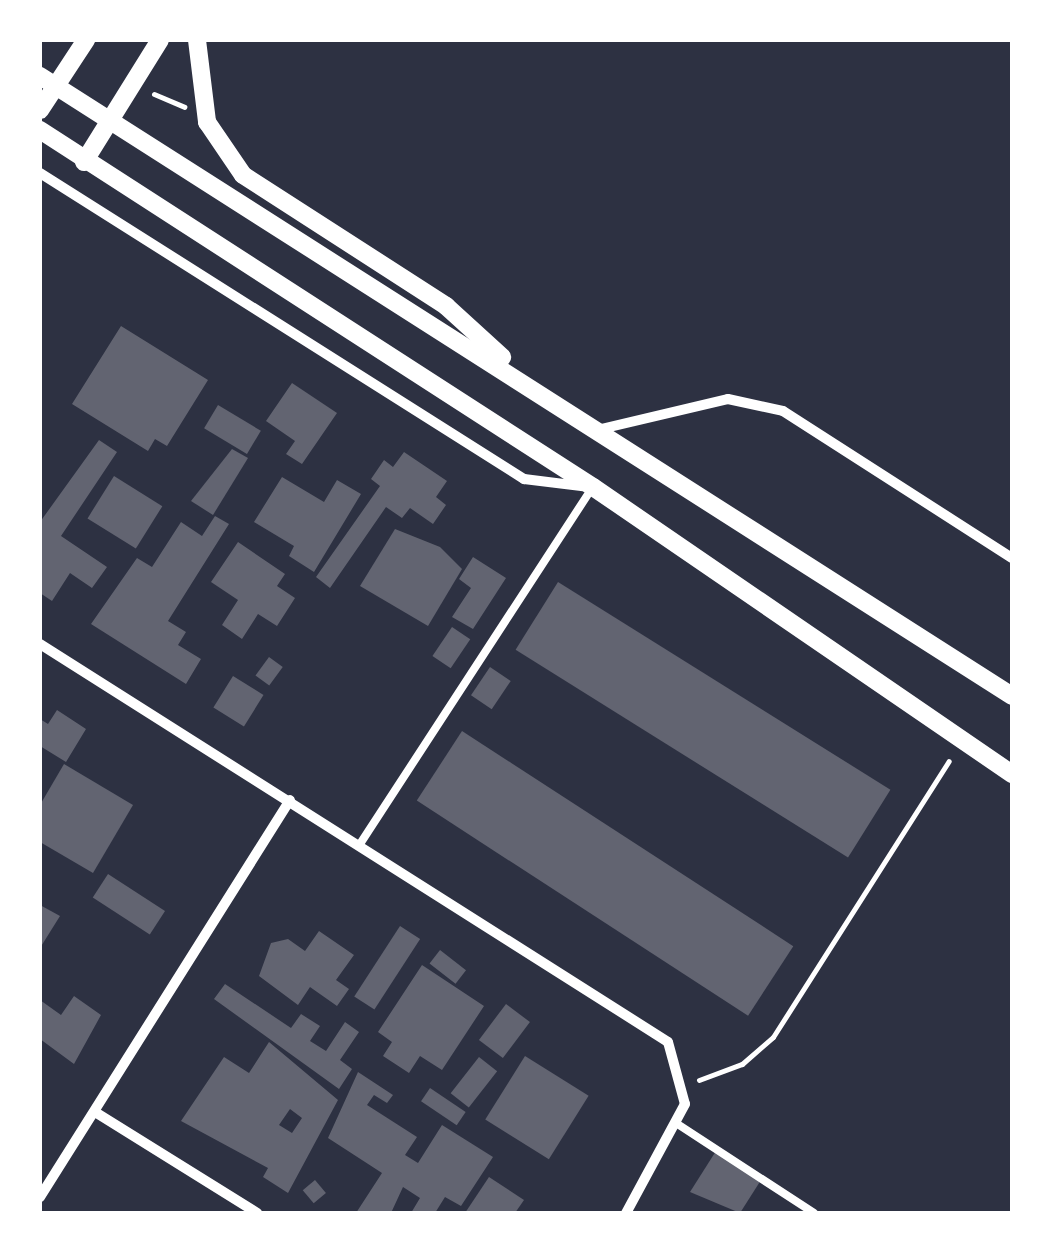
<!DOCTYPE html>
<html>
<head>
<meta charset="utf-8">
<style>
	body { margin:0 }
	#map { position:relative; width:1052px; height:1253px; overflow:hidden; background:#2d3142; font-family:"Noto Serif",serif }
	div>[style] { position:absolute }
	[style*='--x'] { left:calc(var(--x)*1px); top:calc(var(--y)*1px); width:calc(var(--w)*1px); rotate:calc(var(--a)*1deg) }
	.building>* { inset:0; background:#626471; transform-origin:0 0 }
	.path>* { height:5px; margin:-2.5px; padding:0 2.5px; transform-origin:2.5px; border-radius:2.5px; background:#fff }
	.service>* { height:8px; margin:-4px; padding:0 4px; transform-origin:4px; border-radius:4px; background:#fff }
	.minor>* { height:10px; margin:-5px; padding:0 5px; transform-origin:5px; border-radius:5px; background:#fff }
	.tertiary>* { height:18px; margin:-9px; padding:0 9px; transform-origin:9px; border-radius:9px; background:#fff }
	span { translate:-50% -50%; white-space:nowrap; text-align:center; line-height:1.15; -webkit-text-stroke:9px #fff; paint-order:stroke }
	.frame { position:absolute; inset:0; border:42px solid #fff; pointer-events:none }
</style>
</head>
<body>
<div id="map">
	<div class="building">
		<div style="clip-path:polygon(121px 326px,208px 380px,167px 446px,155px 439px,148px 451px,72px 404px)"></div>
		<div style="clip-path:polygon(292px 383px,337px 413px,302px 464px,286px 454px,295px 441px,266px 421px)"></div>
		<div style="left:218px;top:405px;width:50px;height:27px;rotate:31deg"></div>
		<div style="clip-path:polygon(99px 440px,117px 452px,61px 536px,107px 567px,92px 588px,70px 573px,52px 601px,40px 593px,40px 522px)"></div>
		<div style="clip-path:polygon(232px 449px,248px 458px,213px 515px,191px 501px)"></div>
		<div style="clip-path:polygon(404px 452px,447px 481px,436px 497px,446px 505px,433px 524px,410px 508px,402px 518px,386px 507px,330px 588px,316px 577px,380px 486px,371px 479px,384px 460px,393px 467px)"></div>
		<div style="left:114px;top:476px;width:57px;height:50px;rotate:32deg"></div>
		<div style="clip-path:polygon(282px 477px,324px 502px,337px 480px,361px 494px,314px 572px,289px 556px,294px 546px,254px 522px)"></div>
		<div style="clip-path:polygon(215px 516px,229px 524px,168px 621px,186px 632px,178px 645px,201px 659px,186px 684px,91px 624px,137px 558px,152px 567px,181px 522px,202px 536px)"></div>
		<div style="clip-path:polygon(395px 529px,440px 547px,462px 569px,428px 626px,360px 586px)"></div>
		<div style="clip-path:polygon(238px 542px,285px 574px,277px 586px,295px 598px,277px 626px,258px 614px,242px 639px,222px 625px,238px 600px,211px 582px)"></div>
		<div style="clip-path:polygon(473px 557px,506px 578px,473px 629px,452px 617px,471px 588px,459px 579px)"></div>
		<div style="left:558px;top:582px;width:392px;height:80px;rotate:32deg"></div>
		<div style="left:452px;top:627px;width:22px;height:35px;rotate:34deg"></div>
		<div style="left:269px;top:657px;width:17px;height:23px;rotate:36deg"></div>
		<div style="left:490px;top:667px;width:25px;height:34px;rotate:34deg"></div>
		<div style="left:233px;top:676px;width:36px;height:37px;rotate:32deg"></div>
		<div style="clip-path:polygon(57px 710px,86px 729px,66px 762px,40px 746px,40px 719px,48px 724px)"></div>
		<div style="left:462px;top:731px;width:395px;height:83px;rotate:33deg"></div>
		<div style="clip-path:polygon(64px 764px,133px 805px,93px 873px,40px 842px,40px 805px)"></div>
		<div style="left:108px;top:874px;width:68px;height:28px;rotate:33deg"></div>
		<div style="clip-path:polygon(40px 905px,60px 916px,40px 948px)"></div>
		<div style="left:400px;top:926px;width:24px;height:84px;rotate:33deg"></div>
		<div style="clip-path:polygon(319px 931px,354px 955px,336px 980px,349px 989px,337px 1006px,310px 987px,298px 1005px,259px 976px,271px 943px,288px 939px,305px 951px)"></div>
		<div style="left:440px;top:950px;width:33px;height:17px;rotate:38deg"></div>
		<div style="clip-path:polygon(422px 965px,484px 1006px,442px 1070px,420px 1056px,409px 1073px,383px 1056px,392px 1042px,378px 1032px)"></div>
		<div style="clip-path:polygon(225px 984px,291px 1028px,301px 1014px,320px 1026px,310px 1041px,326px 1051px,345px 1022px,359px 1032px,340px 1060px,352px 1069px,339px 1089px,214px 999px)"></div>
		<div style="clip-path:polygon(74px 996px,101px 1015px,74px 1064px,40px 1039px,40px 1000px,61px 1015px)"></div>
		<div style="left:506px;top:1004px;width:30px;height:45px;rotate:37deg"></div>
		<div style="clip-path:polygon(evenodd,269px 1042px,338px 1100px,288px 1193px,263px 1177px,268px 1168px,181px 1121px,224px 1057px,249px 1073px,269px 1042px,290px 1109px,302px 1118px,292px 1133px,279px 1125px,290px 1109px)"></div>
		<div style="left:525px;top:1056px;width:75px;height:75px;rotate:32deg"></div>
		<div style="left:479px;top:1057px;width:23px;height:46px;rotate:38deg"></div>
		<div style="clip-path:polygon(358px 1072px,393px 1095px,387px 1103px,374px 1095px,367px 1105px,417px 1137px,405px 1155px,418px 1163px,442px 1125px,493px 1157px,461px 1206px,445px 1197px,435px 1213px,411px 1213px,420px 1198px,403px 1187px,391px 1213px,356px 1213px,382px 1173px,328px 1138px)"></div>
		<div style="left:430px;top:1088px;width:43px;height:16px;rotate:34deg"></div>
		<div style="clip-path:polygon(716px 1151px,761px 1180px,740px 1213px,690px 1192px)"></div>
		<div style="clip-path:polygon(489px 1177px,524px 1200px,515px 1213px,465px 1213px)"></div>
		<div style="left:315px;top:1180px;width:17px;height:16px;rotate:50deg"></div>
	</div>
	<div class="path">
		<div style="--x:154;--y:94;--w:33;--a:23"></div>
		<div style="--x:699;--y:1080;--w:46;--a:-20.4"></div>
		<div style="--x:742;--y:1064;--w:41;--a:-41.1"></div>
		<div style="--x:773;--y:1037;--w:327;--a:-57.5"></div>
	</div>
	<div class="service">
		<div style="--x:360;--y:844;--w:426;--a:-56.9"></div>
		<div style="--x:679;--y:1125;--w:161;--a:33.1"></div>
	</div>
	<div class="minor">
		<div style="--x:40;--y:173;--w:573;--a:32.3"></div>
		<div style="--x:524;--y:479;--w:64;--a:7.1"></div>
		<div style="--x:601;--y:429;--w:130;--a:-13.3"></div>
		<div style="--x:728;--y:399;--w:56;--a:12.3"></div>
		<div style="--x:783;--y:411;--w:272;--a:32.7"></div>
		<div style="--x:40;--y:644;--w:743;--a:32.36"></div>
		<div style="--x:668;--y:1042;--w:64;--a:74.7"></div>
		<div style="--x:685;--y:1104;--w:124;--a:118.4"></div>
		<div style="--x:95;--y:1112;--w:191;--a:31.9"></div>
		<div style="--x:40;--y:1197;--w:469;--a:-57.8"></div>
	</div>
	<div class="tertiary">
		<div style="--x:197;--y:40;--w:83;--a:83"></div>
		<div style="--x:207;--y:122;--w:64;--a:55.8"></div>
		<div style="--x:243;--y:175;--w:242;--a:32.8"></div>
		<div style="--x:446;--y:306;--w:76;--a:42.3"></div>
		<div style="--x:40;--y:76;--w:1153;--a:32.53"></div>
		<div style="--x:40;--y:110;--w:84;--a:-56.7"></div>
		<div style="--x:40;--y:130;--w:658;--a:32.85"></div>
		<div style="--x:593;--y:487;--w:508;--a:34.41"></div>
		<div style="--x:84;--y:162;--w:144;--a:-58.1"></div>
	</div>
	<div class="frame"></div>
</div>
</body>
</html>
